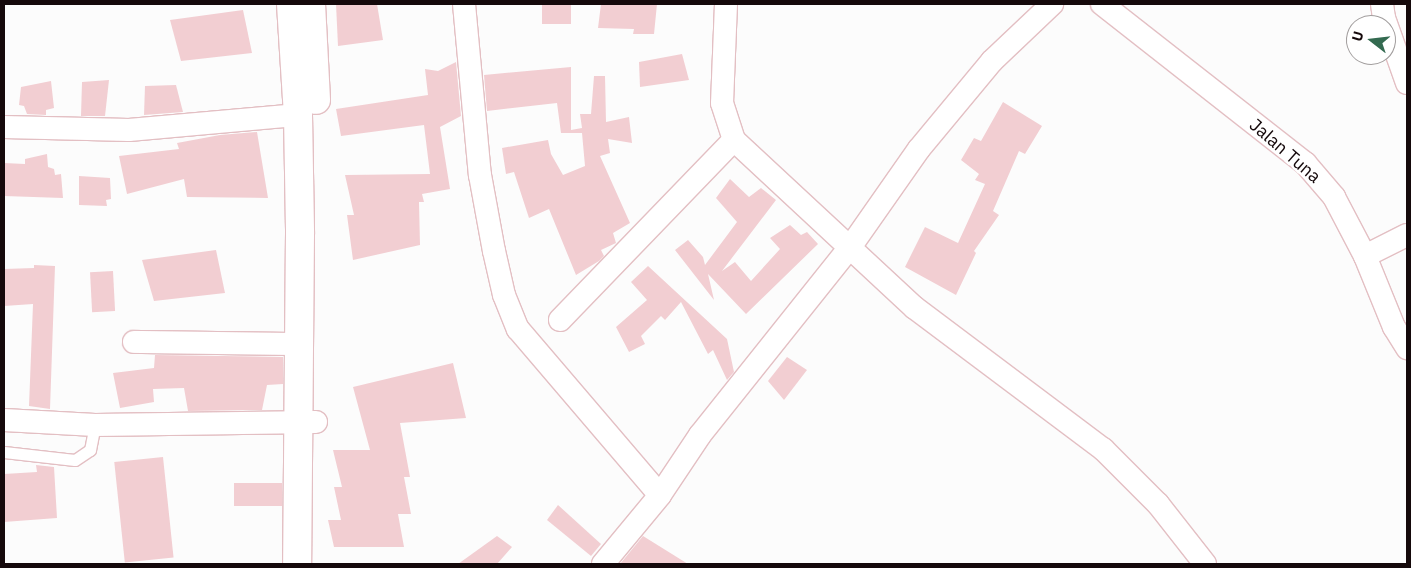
<!DOCTYPE html>
<html>
<head>
<meta charset="utf-8">
<style>
	body { margin:0 }
	#map { position:relative; width:1411px; height:568px; overflow:hidden; background:#fcfcfc; font-family:"IBM Plex Sans",sans-serif }
	div>[style] { position:absolute }
	[style*='--x'] { left:calc(var(--x)*1px); top:calc(var(--y)*1px); width:calc(var(--w)*1px); rotate:calc(var(--a)*1deg) }
	.building>* { inset:0; background:#f2ced2; transform-origin:0 0 }
	.roads { filter:drop-shadow(1px 0 #e3bfc3) drop-shadow(-1px 0 #e3bfc3) drop-shadow(0 1px #e3bfc3) drop-shadow(0 -1px #e3bfc3) }
	.lane>* { height:11px; margin:-5.5px; padding:0 5.5px; transform-origin:5.5px; border-radius:5.5px; background:#fff }
	.street>* { height:22px; margin:-11px; padding:0 11px; transform-origin:11px; border-radius:11px; background:#fff }
	.highway>* { height:28px; margin:-14px; padding:0 14px; transform-origin:14px; border-radius:14px; background:#fff }
	span { translate:-50% -50%; white-space:nowrap; text-align:center; line-height:1.15; -webkit-text-stroke:5px #fff; paint-order:stroke }
	.street-label { font-size:18px; color:#15090b }
	.frame { position:absolute; inset:0; border:5px solid #15090b; pointer-events:none }
	.north { position:absolute; left:1346px; top:15px; width:50px; height:50px; box-sizing:border-box; background:#fff; border:1px solid #a19d9d; border-radius:50%; rotate:286deg; font-size:14px; font-weight:700; line-height:20px; text-align:center; color:#15090b }
	.north::after { content:''; display:block; margin:auto; width:18px; height:22px; background:#336a50; clip-path:polygon(50% 0,100% 100%,50% 72%,0 100%) }
</style>
</head>
<body>
<div id="map">
	<div class="building">
		<div style="clip-path:polygon(336px 4px,377px 4px,383px 40px,338px 46px)"></div>
		<div style="left:542px;top:4px;width:29px;height:20px"></div>
		<div style="clip-path:polygon(601px 4px,657px 4px,654px 34px,633px 34px,634px 29px,598px 28px)"></div>
		<div style="clip-path:polygon(243px 10px,252px 53px,181px 61px,170px 20px)"></div>
		<div style="clip-path:polygon(682px 54px,689px 80px,640px 87px,639px 62px)"></div>
		<div style="clip-path:polygon(456px 62px,461px 116px,440px 127px,450px 189px,422px 194px,424px 202px,419px 202px,420px 245px,353px 260px,347px 215px,354px 215px,345px 175px,430px 174px,424px 125px,341px 136px,336px 109px,428px 95px,425px 69px,438px 71px)"></div>
		<div style="clip-path:polygon(571px 67px,571px 130px,582px 128px,580px 114px,591px 114px,594px 76px,605px 76px,606px 122px,629px 117px,632px 143px,608px 139px,610px 153px,600px 156px,630px 223px,613px 233px,616px 243px,601px 250px,604px 256px,599px 261px,576px 275px,549px 209px,529px 218px,514px 172px,506px 174px,502px 148px,548px 140px,551px 154px,563px 175px,585px 166px,582px 133px,561px 133px,557px 103px,487px 111px,484px 75px)"></div>
		<div style="clip-path:polygon(109px 80px,105px 116px,81px 116px,82px 82px)"></div>
		<div style="clip-path:polygon(51px 81px,54px 108px,46px 110px,46px 115px,27px 114px,24px 106px,19px 105px,21px 87px)"></div>
		<div style="clip-path:polygon(176px 85px,183px 112px,144px 115px,145px 86px)"></div>
		<div style="clip-path:polygon(1003px 102px,1042px 126px,1025px 154px,1019px 151px,993px 211px,999px 215px,974px 251px,976px 253px,956px 295px,905px 267px,925px 227px,958px 243px,985px 184px,975px 180px,979px 174px,961px 160px,974px 138px,981px 141px)"></div>
		<div style="clip-path:polygon(257px 132px,268px 198px,187px 197px,184px 179px,127px 194px,119px 156px,179px 149px,177px 143px,220px 135px)"></div>
		<div style="clip-path:polygon(47px 154px,48px 167px,54px 169px,55px 175px,61px 174px,63px 198px,4px 196px,4px 163px,25px 164px,25px 159px)"></div>
		<div style="clip-path:polygon(79px 176px,110px 178px,111px 199px,106px 200px,107px 206px,79px 205px)"></div>
		<div style="clip-path:polygon(730px 179px,749px 197px,761px 188px,776px 200px,722px 271px,735px 262px,751px 281px,780px 249px,770px 238px,790px 225px,801px 235px,807px 232px,818px 244px,746px 314px,708px 274px,714px 300px,675px 250px,688px 240px,703px 257px,705px 265px,737px 222px,716px 198px)"></div>
		<div style="clip-path:polygon(216px 250px,225px 293px,154px 301px,142px 260px)"></div>
		<div style="clip-path:polygon(34px 265px,55px 266px,50px 409px,29px 406px,33px 304px,4px 306px,4px 269px,34px 268px)"></div>
		<div style="clip-path:polygon(648px 266px,727px 339px,734px 372px,727px 380px,713px 350px,708px 354px,681px 302px,665px 320px,661px 316px,641px 336px,645px 344px,629px 352px,616px 327px,647px 300px,631px 282px)"></div>
		<div style="left:113px;top:271px;width:40px;height:23px;rotate:87deg"></div>
		<div style="clip-path:polygon(155px 355px,283px 357px,283px 384px,267px 385px,262px 410px,188px 411px,184px 388px,153px 389px,154px 402px,120px 408px,113px 373px,154px 368px)"></div>
		<div style="clip-path:polygon(787px 357px,807px 370px,784px 400px,768px 381px)"></div>
		<div style="clip-path:polygon(453px 363px,466px 418px,400px 423px,410px 477px,404px 477px,411px 514px,398px 514px,404px 547px,334px 547px,328px 520px,341px 520px,334px 487px,342px 487px,333px 450px,370px 450px,353px 387px)"></div>
		<div style="left:163px;top:457px;width:101px;height:49px;rotate:84deg"></div>
		<div style="clip-path:polygon(36px 465px,54px 467px,57px 518px,4px 522px,4px 474px,37px 472px)"></div>
		<div style="left:282px;top:483px;width:23px;height:48px;rotate:90deg"></div>
		<div style="clip-path:polygon(558px 505px,601px 544px,591px 556px,547px 520px)"></div>
		<div style="clip-path:polygon(497px 536px,512px 547px,497px 564px,458px 564px)"></div>
		<div style="clip-path:polygon(643px 536px,688px 564px,620px 564px)"></div>
	</div>
	<div class="roads">
		<div class="lane">
			<div style="--x:4;--y:452;--w:71;--a:6.4"></div>
			<div style="--x:75;--y:460;--w:18;--a:-34"></div>
			<div style="--x:90;--y:450;--w:25;--a:-79"></div>
		</div>
		<div class="street">
			<div style="--x:464;--y:4;--w:172;--a:84.7"></div>
			<div style="--x:480;--y:175;--w:77;--a:79.6"></div>
			<div style="--x:494;--y:251;--w:45;--a:77.2"></div>
			<div style="--x:504;--y:295;--w:37;--a:68"></div>
			<div style="--x:518;--y:329;--w:218;--a:49.5"></div>
			<div style="--x:726;--y:4;--w:99;--a:92.3"></div>
			<div style="--x:722;--y:103;--w:39;--a:72"></div>
			<div style="--x:734;--y:140;--w:247;--a:42.9"></div>
			<div style="--x:915;--y:308;--w:235;--a:36.9"></div>
			<div style="--x:1103;--y:449;--w:78;--a:45"></div>
			<div style="--x:1158;--y:504;--w:76;--a:51.9"></div>
			<div style="--x:1102;--y:4;--w:258;--a:38.1"></div>
			<div style="--x:1305;--y:163;--w:45;--a:49.5"></div>
			<div style="--x:1334;--y:197;--w:67;--a:62.3"></div>
			<div style="--x:1365;--y:256;--w:77;--a:67.8"></div>
			<div style="--x:1394;--y:327;--w:25;--a:58"></div>
			<div style="--x:1382;--y:4;--w:14;--a:82"></div>
			<div style="--x:1384;--y:18;--w:69;--a:70.5"></div>
			<div style="--x:4;--y:127;--w:125;--a:1.4"></div>
			<div style="--x:129;--y:130;--w:170;--a:-5.1"></div>
			<div style="--x:1365;--y:256;--w:47;--a:-26.6"></div>
			<div style="--x:560;--y:320;--w:250;--a:-46"></div>
			<div style="--x:134;--y:342;--w:166;--a:0.7"></div>
			<div style="--x:4;--y:420;--w:91;--a:3.1"></div>
			<div style="--x:95;--y:425;--w:221;--a:-0.8"></div>
			<div style="--x:603;--y:564;--w:89;--a:-50.4"></div>
			<div style="--x:660;--y:495;--w:72;--a:-56.3"></div>
			<div style="--x:700;--y:435;--w:242;--a:-51.4"></div>
			<div style="--x:851;--y:246;--w:118;--a:-55"></div>
			<div style="--x:919;--y:149;--w:114;--a:-50.3"></div>
			<div style="--x:992;--y:61;--w:83;--a:-43.5"></div>
		</div>
		<div class="highway">
			<div style="--x:291;--y:4;--w:111;--a:86.4"></div>
			<div style="--x:298;--y:115;--w:119;--a:89"></div>
			<div style="--x:300;--y:234;--w:330;--a:90.5"></div>
			<div style="--x:311;--y:4;--w:96;--a:87"></div>
		</div>
	</div>
	<div class="street-label">
		<span style="left:1285px;top:151px;rotate:41deg">Jalan Tuna</span>
	</div>
	<div class="frame"></div>
	<div class="north">U</div>
</div>
</body>
</html>
